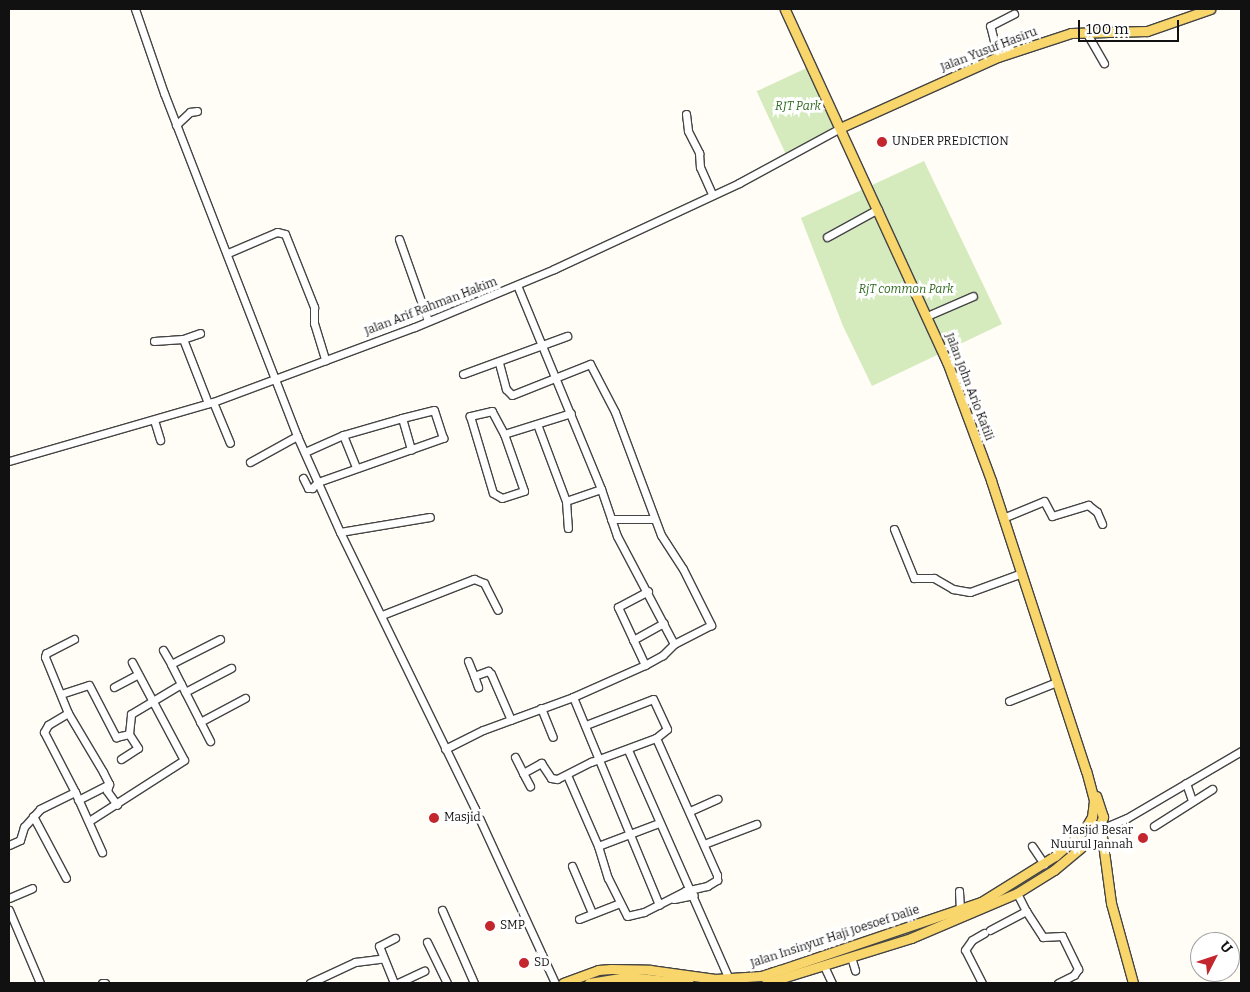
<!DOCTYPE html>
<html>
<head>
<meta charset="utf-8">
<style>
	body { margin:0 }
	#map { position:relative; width:1250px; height:992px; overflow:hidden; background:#fffdf5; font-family:Bitter,serif }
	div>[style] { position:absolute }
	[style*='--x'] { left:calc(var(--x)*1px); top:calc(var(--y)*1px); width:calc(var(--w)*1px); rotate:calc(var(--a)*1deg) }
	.green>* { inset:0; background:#d5ebbd; transform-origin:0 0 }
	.roads { filter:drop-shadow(1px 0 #444) drop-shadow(-1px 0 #444) drop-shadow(0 1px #444) drop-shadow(0 -1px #444) }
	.minor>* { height:7px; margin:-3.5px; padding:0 3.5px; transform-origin:3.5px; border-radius:3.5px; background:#fff }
	.major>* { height:9px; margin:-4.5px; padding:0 4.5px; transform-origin:4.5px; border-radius:4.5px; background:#f9d66b }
	.dots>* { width:14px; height:14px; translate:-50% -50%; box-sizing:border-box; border:2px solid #fff; border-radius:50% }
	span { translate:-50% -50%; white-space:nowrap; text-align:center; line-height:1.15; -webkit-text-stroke:5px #fff; paint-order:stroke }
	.street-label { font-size:12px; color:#111 }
	.park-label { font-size:12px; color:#2f6b1f; font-style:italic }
	.poi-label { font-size:12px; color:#111 }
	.left { translate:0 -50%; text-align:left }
	.right { translate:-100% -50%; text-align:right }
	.frame { position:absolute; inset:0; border:10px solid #111; pointer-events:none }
	.north { position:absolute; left:1190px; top:932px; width:50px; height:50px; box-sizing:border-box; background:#fff; border:1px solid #a0a0a0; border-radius:50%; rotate:49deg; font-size:14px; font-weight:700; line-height:20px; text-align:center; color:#111 }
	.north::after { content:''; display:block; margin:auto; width:18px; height:22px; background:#c4262e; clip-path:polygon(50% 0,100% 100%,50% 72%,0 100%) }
	.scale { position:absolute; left:1078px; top:20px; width:101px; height:22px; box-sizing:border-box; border:2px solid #111; border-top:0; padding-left:6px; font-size:15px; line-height:18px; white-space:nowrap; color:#111; -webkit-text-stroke:4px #fff; paint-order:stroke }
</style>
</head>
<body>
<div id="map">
	<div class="green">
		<div style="left:811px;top:66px;width:68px;height:60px;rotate:65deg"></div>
		<div style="clip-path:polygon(924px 161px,1002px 324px,872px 386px,843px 326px,801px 218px)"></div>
	</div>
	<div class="roads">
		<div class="minor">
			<div style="--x:135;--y:9;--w:89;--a:71"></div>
			<div style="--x:164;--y:93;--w:368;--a:68.8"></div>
			<div style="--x:297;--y:436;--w:105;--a:65.9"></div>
			<div style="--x:340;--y:532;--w:308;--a:64"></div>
			<div style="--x:475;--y:809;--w:192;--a:65.3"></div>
			<div style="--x:1086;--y:32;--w:36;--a:60"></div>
			<div style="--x:998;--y:57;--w:32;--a:-104"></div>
			<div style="--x:990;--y:26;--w:27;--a:-27"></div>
			<div style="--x:686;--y:114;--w:17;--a:83"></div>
			<div style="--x:688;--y:131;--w:25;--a:63"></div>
			<div style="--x:699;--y:153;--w:14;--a:86"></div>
			<div style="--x:700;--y:167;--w:30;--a:66"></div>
			<div style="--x:176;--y:125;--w:19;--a:-43"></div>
			<div style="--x:190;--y:112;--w:7;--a:-8"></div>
			<div style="--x:827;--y:237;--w:58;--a:-28.8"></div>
			<div style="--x:399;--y:239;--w:87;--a:70.5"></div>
			<div style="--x:228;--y:253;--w:53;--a:-23.2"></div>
			<div style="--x:277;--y:232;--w:8;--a:14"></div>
			<div style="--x:285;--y:234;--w:79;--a:68.3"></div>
			<div style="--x:314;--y:307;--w:16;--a:90"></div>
			<div style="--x:314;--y:323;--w:39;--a:73"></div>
			<div style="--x:517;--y:285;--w:221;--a:67.6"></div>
			<div style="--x:601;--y:489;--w:50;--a:71.2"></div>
			<div style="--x:617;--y:536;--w:122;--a:62.2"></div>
			<div style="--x:927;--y:316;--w:50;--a:-23.5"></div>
			<div style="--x:183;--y:339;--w:18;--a:-19"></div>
			<div style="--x:154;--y:341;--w:29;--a:-4"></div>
			<div style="--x:183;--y:339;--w:69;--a:68.7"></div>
			<div style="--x:499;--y:363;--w:27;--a:75"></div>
			<div style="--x:506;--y:389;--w:8;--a:45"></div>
			<div style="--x:512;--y:395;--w:84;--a:-21.7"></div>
			<div style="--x:590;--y:364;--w:54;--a:62.5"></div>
			<div style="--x:615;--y:412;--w:131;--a:69.5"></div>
			<div style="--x:661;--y:535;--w:40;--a:57.1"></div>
			<div style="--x:683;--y:569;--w:63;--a:63.4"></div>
			<div style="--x:711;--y:625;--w:42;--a:152.8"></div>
			<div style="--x:674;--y:644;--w:16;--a:135"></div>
			<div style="--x:663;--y:655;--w:21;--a:151"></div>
			<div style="--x:463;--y:374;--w:111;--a:-20.1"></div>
			<div style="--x:213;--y:402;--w:44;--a:67.5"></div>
			<div style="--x:154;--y:420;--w:21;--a:73"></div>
			<div style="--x:537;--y:424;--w:82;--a:69.4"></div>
			<div style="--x:566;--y:501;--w:37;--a:-19"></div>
			<div style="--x:504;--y:434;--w:26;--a:-118"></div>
			<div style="--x:492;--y:411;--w:23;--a:167"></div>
			<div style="--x:470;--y:416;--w:80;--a:73.4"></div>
			<div style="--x:493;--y:493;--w:10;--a:29"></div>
			<div style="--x:502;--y:498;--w:23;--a:-18"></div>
			<div style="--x:524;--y:491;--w:60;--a:-109.3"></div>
			<div style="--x:504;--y:434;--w:70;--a:-17.4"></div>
			<div style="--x:343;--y:435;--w:35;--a:68"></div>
			<div style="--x:305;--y:452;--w:42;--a:-24.1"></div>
			<div style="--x:343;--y:435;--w:61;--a:-16.1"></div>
			<div style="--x:402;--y:418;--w:33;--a:74"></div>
			<div style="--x:9;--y:461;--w:212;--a:-16.1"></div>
			<div style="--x:213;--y:402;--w:215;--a:-20.4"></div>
			<div style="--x:415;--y:327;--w:151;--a:-22.6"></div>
			<div style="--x:554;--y:269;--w:204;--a:-24.9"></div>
			<div style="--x:739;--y:183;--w:117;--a:-28.5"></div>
			<div style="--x:250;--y:462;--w:54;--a:-29"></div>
			<div style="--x:303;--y:478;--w:11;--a:63"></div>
			<div style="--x:308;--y:488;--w:4;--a:0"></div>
			<div style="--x:312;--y:488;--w:8;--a:-45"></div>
			<div style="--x:318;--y:482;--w:133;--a:-19.4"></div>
			<div style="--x:443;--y:438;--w:29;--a:-108"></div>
			<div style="--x:434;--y:410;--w:33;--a:166"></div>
			<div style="--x:566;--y:501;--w:27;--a:86"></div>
			<div style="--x:1003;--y:518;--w:44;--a:-22.5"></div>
			<div style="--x:1044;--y:501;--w:17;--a:62"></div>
			<div style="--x:1052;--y:516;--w:38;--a:-17"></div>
			<div style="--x:1088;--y:505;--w:11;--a:38"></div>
			<div style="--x:1097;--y:512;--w:13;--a:67"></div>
			<div style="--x:611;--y:519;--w:43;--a:0"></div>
			<div style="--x:894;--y:529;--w:53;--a:67.8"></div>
			<div style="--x:914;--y:578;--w:20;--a:0"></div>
			<div style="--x:934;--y:578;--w:22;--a:30"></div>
			<div style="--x:953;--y:589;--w:17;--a:10"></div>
			<div style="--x:970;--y:592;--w:55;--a:-20.1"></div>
			<div style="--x:340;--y:532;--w:91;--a:-9.5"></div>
			<div style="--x:382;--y:615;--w:99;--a:-21.4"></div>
			<div style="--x:474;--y:579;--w:11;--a:22"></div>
			<div style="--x:484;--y:583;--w:30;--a:63"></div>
			<div style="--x:74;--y:639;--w:31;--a:153"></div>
			<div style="--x:46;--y:653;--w:4;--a:104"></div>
			<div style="--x:45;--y:657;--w:61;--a:67.7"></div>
			<div style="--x:68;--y:713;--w:69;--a:59.3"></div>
			<div style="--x:103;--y:772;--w:13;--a:63"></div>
			<div style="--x:109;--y:784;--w:7;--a:106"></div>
			<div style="--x:107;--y:791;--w:17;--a:54"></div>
			<div style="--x:633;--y:640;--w:35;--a:-29"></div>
			<div style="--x:163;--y:650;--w:16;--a:60"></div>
			<div style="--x:468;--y:661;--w:16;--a:68"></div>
			<div style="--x:474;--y:676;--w:15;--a:-20"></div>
			<div style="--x:488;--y:671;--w:4;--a:45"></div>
			<div style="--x:491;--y:674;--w:50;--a:66.5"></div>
			<div style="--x:474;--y:676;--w:12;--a:70"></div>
			<div style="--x:181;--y:684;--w:64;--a:63"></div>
			<div style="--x:114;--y:687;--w:27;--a:-28"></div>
			<div style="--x:185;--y:692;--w:52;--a:-27.6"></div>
			<div style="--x:61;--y:694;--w:29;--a:-18"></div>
			<div style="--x:89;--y:685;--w:59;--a:62.6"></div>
			<div style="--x:116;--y:737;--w:13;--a:-13"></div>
			<div style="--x:573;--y:697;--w:225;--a:67.5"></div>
			<div style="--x:1009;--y:701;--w:52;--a:-21.6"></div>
			<div style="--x:541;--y:708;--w:31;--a:68"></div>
			<div style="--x:68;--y:713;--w:23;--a:149"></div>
			<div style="--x:48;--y:725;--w:8;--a:120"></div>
			<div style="--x:44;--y:732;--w:68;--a:62.7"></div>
			<div style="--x:200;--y:722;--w:51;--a:-28.1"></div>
			<div style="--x:445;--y:749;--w:42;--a:-26.6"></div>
			<div style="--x:483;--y:730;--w:96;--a:-20.1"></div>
			<div style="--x:573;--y:697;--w:79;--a:-24"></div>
			<div style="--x:645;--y:665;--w:64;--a:-115"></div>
			<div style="--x:618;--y:607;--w:34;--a:-28"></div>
			<div style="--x:628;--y:750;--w:250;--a:66.2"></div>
			<div style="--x:515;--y:757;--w:18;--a:63"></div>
			<div style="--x:523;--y:773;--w:21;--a:-29"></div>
			<div style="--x:541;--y:763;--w:18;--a:56"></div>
			<div style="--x:551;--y:778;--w:6;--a:9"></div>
			<div style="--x:557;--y:779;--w:38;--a:-27"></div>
			<div style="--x:591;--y:762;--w:69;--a:-20.3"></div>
			<div style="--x:656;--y:738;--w:14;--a:-39"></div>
			<div style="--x:667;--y:729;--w:33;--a:-115"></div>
			<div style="--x:653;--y:699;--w:72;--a:158.8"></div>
			<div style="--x:121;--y:759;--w:20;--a:-33"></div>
			<div style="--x:138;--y:748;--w:17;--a:-123"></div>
			<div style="--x:129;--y:734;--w:20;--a:-84"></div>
			<div style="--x:131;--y:714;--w:58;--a:-31"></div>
			<div style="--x:181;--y:684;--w:22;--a:-117"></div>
			<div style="--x:171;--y:664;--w:55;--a:-27"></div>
			<div style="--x:523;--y:773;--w:15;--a:62"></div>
			<div style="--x:567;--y:775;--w:77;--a:66.4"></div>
			<div style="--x:598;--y:846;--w:34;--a:73"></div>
			<div style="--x:608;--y:878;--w:42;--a:63.4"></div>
			<div style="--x:627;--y:916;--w:17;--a:-13"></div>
			<div style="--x:644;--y:912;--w:46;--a:-27.1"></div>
			<div style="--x:685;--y:891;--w:23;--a:-13"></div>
			<div style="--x:707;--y:886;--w:12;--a:-31"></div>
			<div style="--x:717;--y:880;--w:5;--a:-90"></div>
			<div style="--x:717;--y:875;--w:150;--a:-114"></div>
			<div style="--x:1186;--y:783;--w:18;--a:71"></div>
			<div style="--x:78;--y:800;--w:35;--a:-27"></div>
			<div style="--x:690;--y:811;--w:30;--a:-24"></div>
			<div style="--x:33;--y:816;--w:70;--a:62"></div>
			<div style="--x:89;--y:821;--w:113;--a:-32.7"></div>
			<div style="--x:184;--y:760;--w:111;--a:-118"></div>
			<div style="--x:1089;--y:825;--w:13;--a:18"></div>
			<div style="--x:1101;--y:829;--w:28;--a:-23"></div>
			<div style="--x:1127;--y:818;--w:132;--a:-30.4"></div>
			<div style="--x:1154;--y:826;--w:69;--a:-32.5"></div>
			<div style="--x:704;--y:844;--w:56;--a:-21"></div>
			<div style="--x:9;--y:845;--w:12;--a:-24"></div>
			<div style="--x:20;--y:840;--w:14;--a:-73"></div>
			<div style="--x:24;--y:827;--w:24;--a:-48"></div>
			<div style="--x:40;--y:809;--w:39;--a:-26"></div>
			<div style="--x:75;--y:792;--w:66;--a:65.8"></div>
			<div style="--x:598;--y:846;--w:65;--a:-20.7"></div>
			<div style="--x:1032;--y:846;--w:22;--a:56"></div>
			<div style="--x:572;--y:866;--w:51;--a:66.9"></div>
			<div style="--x:959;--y:891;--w:19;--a:87"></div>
			<div style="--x:9;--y:898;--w:25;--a:-23"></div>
			<div style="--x:674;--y:899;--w:20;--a:-11"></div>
			<div style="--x:9;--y:910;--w:79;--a:67"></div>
			<div style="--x:442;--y:910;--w:80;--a:66.3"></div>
			<div style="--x:1026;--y:911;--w:31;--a:57"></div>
			<div style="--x:1043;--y:937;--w:19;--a:-3"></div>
			<div style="--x:1062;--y:936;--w:37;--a:64"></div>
			<div style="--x:1078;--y:969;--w:7;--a:124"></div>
			<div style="--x:1074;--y:975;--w:18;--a:153"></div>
			<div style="--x:579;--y:919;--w:44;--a:-21.3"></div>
			<div style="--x:990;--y:930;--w:41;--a:-27.8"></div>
			<div style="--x:1026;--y:911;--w:20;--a:-117"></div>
			<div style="--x:427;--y:942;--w:46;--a:64"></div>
			<div style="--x:851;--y:957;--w:14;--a:73"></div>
			<div style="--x:824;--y:966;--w:19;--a:65"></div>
			<div style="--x:102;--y:983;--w:3;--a:0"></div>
			<div style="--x:310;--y:983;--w:50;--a:-25"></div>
			<div style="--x:355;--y:962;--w:26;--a:-7"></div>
			<div style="--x:394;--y:983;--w:40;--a:-112"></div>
			<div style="--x:379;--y:946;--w:18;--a:-27"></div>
			<div style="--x:398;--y:983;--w:29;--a:-25"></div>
			<div style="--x:982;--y:983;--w:37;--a:-117"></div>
			<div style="--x:965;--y:950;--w:12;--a:-55"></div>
			<div style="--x:972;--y:940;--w:14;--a:-30"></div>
		</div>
		<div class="major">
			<div style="--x:842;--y:127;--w:171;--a:-24.2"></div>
			<div style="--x:998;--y:57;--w:77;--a:-18.2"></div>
			<div style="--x:1071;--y:33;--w:76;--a:-1.5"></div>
			<div style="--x:1147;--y:31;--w:67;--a:-19.2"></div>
			<div style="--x:1101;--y:829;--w:75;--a:82.3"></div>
			<div style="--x:1111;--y:903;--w:83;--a:74.6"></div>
			<div style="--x:563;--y:983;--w:37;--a:-20"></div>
			<div style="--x:598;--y:970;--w:13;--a:-4"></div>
			<div style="--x:611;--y:969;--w:39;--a:1"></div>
			<div style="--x:650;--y:970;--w:66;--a:7.9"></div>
			<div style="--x:715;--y:979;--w:46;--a:-3.7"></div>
			<div style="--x:761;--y:976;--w:20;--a:-18"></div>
			<div style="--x:780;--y:970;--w:212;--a:-18.7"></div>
			<div style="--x:981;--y:902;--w:87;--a:-31.9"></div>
			<div style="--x:1055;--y:856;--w:37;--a:-41"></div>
			<div style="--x:1083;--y:832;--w:17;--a:-59"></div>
			<div style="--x:1092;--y:817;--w:17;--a:-83"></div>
			<div style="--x:1094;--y:800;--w:30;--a:-105"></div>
			<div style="--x:1086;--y:771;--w:306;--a:-108.1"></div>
			<div style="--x:991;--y:480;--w:126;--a:-110.4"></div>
			<div style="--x:947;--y:362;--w:388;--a:-114.7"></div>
			<div style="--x:589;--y:983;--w:38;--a:-9"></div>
			<div style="--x:627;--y:977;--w:62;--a:5.5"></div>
			<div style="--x:766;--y:983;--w:152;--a:-17.2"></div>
			<div style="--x:911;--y:938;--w:115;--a:-23"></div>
			<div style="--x:1017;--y:893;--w:44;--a:-31.9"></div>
			<div style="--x:1054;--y:870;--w:53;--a:-39.7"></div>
			<div style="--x:1095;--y:836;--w:21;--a:-67"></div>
			<div style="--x:1103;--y:817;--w:22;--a:-108"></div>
		</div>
	</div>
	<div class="dots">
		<div style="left:882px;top:142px;background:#c4262e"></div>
		<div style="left:434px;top:818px;background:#c4262e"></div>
		<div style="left:1143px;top:838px;background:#c4262e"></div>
		<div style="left:490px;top:926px;background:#c4262e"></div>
		<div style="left:524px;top:963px;background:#c4262e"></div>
	</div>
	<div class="street-label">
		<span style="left:989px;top:50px;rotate:-21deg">Jalan Yusuf Hasiru</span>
		<span style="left:431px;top:307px;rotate:-21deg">Jalan Arif Rahman Hakim</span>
		<span style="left:969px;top:387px;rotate:69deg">Jalan John Ario Katili</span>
		<span style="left:835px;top:937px;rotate:-18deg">Jalan Insinyur Haji Joesoef Dalie</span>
	</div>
	<div class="park-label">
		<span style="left:798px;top:107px">RJT Park</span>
		<span style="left:906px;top:290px">RjT common Park</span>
	</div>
	<div class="poi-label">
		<span class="left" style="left:892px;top:142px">UNDER PREDICTION</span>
		<span class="left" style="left:444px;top:818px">Masjid</span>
		<span class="right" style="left:1133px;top:838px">Masjid Besar<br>Nuurul Jannah</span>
		<span class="left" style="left:500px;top:926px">SMP</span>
		<span class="left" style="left:534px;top:963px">SD</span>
	</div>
	<div class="frame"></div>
	<div class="north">U</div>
	<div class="scale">100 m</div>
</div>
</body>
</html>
